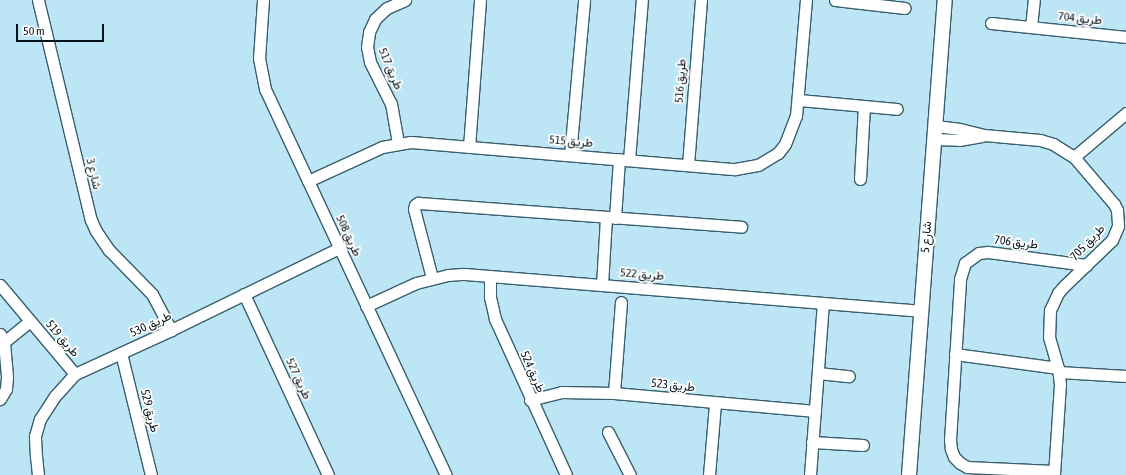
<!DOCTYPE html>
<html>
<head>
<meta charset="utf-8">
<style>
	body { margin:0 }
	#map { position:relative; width:1126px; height:475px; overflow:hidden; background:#bce6f6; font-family:"Asap Condensed",Vazirmatn,sans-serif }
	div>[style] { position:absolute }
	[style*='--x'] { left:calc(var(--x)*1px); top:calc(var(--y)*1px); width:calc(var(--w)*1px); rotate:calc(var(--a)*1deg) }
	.roads { filter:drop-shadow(1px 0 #385f6c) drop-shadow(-1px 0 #385f6c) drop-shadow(0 1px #385f6c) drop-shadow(0 -1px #385f6c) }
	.minor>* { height:11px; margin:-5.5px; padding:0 5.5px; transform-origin:5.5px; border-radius:5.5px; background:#fff }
	.tertiary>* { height:14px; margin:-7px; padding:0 7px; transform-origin:7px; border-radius:7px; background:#fff }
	span { translate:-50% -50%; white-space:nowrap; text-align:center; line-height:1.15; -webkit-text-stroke:3.5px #fff; paint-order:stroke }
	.street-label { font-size:12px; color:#051419 }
	.scale { position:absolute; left:16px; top:24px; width:88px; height:18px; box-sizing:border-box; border:2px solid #051419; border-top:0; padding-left:5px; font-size:12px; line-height:14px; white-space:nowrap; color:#051419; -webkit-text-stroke:3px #fff; paint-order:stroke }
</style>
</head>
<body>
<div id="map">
	<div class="roads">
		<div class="minor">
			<div style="--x:38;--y:0;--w:226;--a:76.5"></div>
			<div style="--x:91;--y:220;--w:12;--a:66"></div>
			<div style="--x:96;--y:231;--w:23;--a:56"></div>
			<div style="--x:109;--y:250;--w:62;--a:45.7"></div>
			<div style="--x:152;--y:294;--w:41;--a:62.2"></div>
			<div style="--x:263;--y:0;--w:58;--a:93.9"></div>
			<div style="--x:259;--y:58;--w:32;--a:79"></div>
			<div style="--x:265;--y:89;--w:426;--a:64.9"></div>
			<div style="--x:835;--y:0;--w:70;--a:6.5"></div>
			<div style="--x:991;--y:23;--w:136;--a:5.9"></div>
			<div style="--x:1031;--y:27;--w:27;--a:-84"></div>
			<div style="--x:799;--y:100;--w:98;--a:5.2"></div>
			<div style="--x:936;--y:126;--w:24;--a:7"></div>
			<div style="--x:960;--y:129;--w:25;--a:14"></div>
			<div style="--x:984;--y:135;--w:56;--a:5.1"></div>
			<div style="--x:1040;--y:140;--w:14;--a:17"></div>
			<div style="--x:1053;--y:144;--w:25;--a:32"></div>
			<div style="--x:1074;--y:157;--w:62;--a:49.6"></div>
			<div style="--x:1114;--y:204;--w:7;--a:63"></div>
			<div style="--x:1117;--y:210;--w:16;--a:86"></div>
			<div style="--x:1118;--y:226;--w:15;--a:113"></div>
			<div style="--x:1112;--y:240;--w:66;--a:136.2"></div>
			<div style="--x:1064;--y:286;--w:9;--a:131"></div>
			<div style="--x:1058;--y:293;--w:19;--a:115"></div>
			<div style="--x:1050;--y:310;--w:27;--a:92"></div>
			<div style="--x:1049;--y:337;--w:32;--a:74"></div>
			<div style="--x:1058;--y:368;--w:16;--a:83"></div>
			<div style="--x:1060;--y:384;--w:91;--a:93.8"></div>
			<div style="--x:934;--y:139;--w:25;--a:2"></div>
			<div style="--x:959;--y:140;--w:23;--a:-10"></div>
			<div style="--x:398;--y:143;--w:40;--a:-100"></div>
			<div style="--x:391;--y:104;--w:47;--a:-116.6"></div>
			<div style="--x:370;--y:62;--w:15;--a:-101"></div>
			<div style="--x:367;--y:47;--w:15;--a:-82"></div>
			<div style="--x:369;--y:32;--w:14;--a:-65"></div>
			<div style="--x:375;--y:19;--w:16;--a:-43"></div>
			<div style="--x:387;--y:8;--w:20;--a:-24"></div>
			<div style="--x:469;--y:147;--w:147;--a:-85.7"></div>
			<div style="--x:570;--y:155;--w:156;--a:-84.8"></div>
			<div style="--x:1074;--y:157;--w:68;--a:-40.2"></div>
			<div style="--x:629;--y:160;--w:161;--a:-85.4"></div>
			<div style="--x:688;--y:165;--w:166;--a:-85.5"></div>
			<div style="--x:860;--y:179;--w:73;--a:-86.9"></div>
			<div style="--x:308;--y:181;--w:81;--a:-24.7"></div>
			<div style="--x:382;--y:147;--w:29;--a:-10"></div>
			<div style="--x:411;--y:142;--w:325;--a:4.8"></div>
			<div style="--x:735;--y:169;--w:23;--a:-10"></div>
			<div style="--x:758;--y:165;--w:23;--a:-31"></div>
			<div style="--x:778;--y:153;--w:11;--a:-52"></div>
			<div style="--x:785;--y:144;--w:30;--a:-69"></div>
			<div style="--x:796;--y:116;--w:116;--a:-85.1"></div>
			<div style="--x:615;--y:218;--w:59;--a:-86.1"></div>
			<div style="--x:490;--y:276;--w:21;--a:90"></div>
			<div style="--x:490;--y:297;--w:23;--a:77"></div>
			<div style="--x:495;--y:319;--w:171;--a:65.5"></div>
			<div style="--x:432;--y:278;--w:71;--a:-104.6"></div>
			<div style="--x:414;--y:209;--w:4;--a:-76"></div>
			<div style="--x:415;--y:205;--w:4;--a:-34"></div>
			<div style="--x:418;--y:203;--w:324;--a:4.2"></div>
			<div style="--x:0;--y:285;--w:116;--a:49.9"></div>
			<div style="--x:602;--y:285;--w:68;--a:-86.6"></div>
			<div style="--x:244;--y:294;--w:200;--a:65.1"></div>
			<div style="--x:366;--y:306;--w:55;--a:-24.7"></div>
			<div style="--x:416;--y:283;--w:33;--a:-14"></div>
			<div style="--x:448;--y:275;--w:16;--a:-4"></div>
			<div style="--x:464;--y:274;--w:458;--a:4.6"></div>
			<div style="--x:0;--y:334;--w:9;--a:63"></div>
			<div style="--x:4;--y:342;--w:35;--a:85"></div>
			<div style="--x:7;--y:377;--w:12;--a:95"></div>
			<div style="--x:6;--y:389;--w:12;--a:121"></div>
			<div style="--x:4;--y:342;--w:32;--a:-39"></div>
			<div style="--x:121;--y:353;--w:126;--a:76.2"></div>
			<div style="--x:955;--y:354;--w:104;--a:7.7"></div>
			<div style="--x:1059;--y:372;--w:67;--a:3.4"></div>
			<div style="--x:818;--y:373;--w:31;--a:6"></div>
			<div style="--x:614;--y:393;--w:91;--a:-85.6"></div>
			<div style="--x:530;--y:400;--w:32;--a:-14"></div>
			<div style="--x:561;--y:392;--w:53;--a:1.1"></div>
			<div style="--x:614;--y:393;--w:202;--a:5.1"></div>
			<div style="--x:608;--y:432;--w:48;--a:62.9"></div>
			<div style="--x:812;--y:442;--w:51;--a:3.4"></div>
			<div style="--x:1054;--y:471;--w:87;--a:-177.4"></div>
			<div style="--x:967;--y:467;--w:8;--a:-150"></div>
			<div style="--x:960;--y:463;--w:8;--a:-135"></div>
			<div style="--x:954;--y:457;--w:9;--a:-111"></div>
			<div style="--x:951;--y:449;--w:9;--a:-96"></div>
			<div style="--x:950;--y:440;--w:161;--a:-86.4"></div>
			<div style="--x:960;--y:279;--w:17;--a:-73"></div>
			<div style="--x:965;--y:263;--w:17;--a:-36"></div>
			<div style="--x:979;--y:253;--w:9;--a:-6"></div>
			<div style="--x:988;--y:252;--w:99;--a:7.6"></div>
			<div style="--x:38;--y:475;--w:18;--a:-96"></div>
			<div style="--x:36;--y:457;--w:21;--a:-93"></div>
			<div style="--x:35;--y:436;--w:18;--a:-74"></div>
			<div style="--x:40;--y:419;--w:27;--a:-57"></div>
			<div style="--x:55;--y:396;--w:30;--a:-48"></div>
			<div style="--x:75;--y:374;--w:106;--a:-24.6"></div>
			<div style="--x:171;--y:330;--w:187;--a:-26"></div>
			<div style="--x:709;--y:475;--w:72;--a:-85.2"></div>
			<div style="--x:810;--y:475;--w:172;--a:-85.7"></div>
		</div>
		<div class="tertiary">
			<div style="--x:909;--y:475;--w:476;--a:-85.7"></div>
		</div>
	</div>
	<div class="street-label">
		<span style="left:1080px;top:19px;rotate:6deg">طريق 704</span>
		<span style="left:390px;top:69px;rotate:67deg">طريق 517</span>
		<span style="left:681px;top:81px;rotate:-86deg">طريق 516</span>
		<span style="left:571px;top:142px;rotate:5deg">طريق 515</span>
		<span style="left:93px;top:174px;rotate:77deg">شارع 3</span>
		<span style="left:348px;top:236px;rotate:65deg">طريق 508</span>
		<span style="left:927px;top:237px;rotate:-86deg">شارع 5</span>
		<span style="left:1016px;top:243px;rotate:7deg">طريق 706</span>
		<span style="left:1088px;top:243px;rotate:-47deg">طريق 705</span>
		<span style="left:642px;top:275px;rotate:5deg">طريق 522</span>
		<span style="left:151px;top:325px;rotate:-25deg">طريق 530</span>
		<span style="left:62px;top:339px;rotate:49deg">طريق 519</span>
		<span style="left:532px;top:372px;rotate:66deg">طريق 524</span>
		<span style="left:298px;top:379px;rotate:65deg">طريق 527</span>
		<span style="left:673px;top:386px;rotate:6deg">طريق 523</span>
		<span style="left:149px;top:411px;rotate:76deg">طريق 529</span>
	</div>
	<div class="scale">50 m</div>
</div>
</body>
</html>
